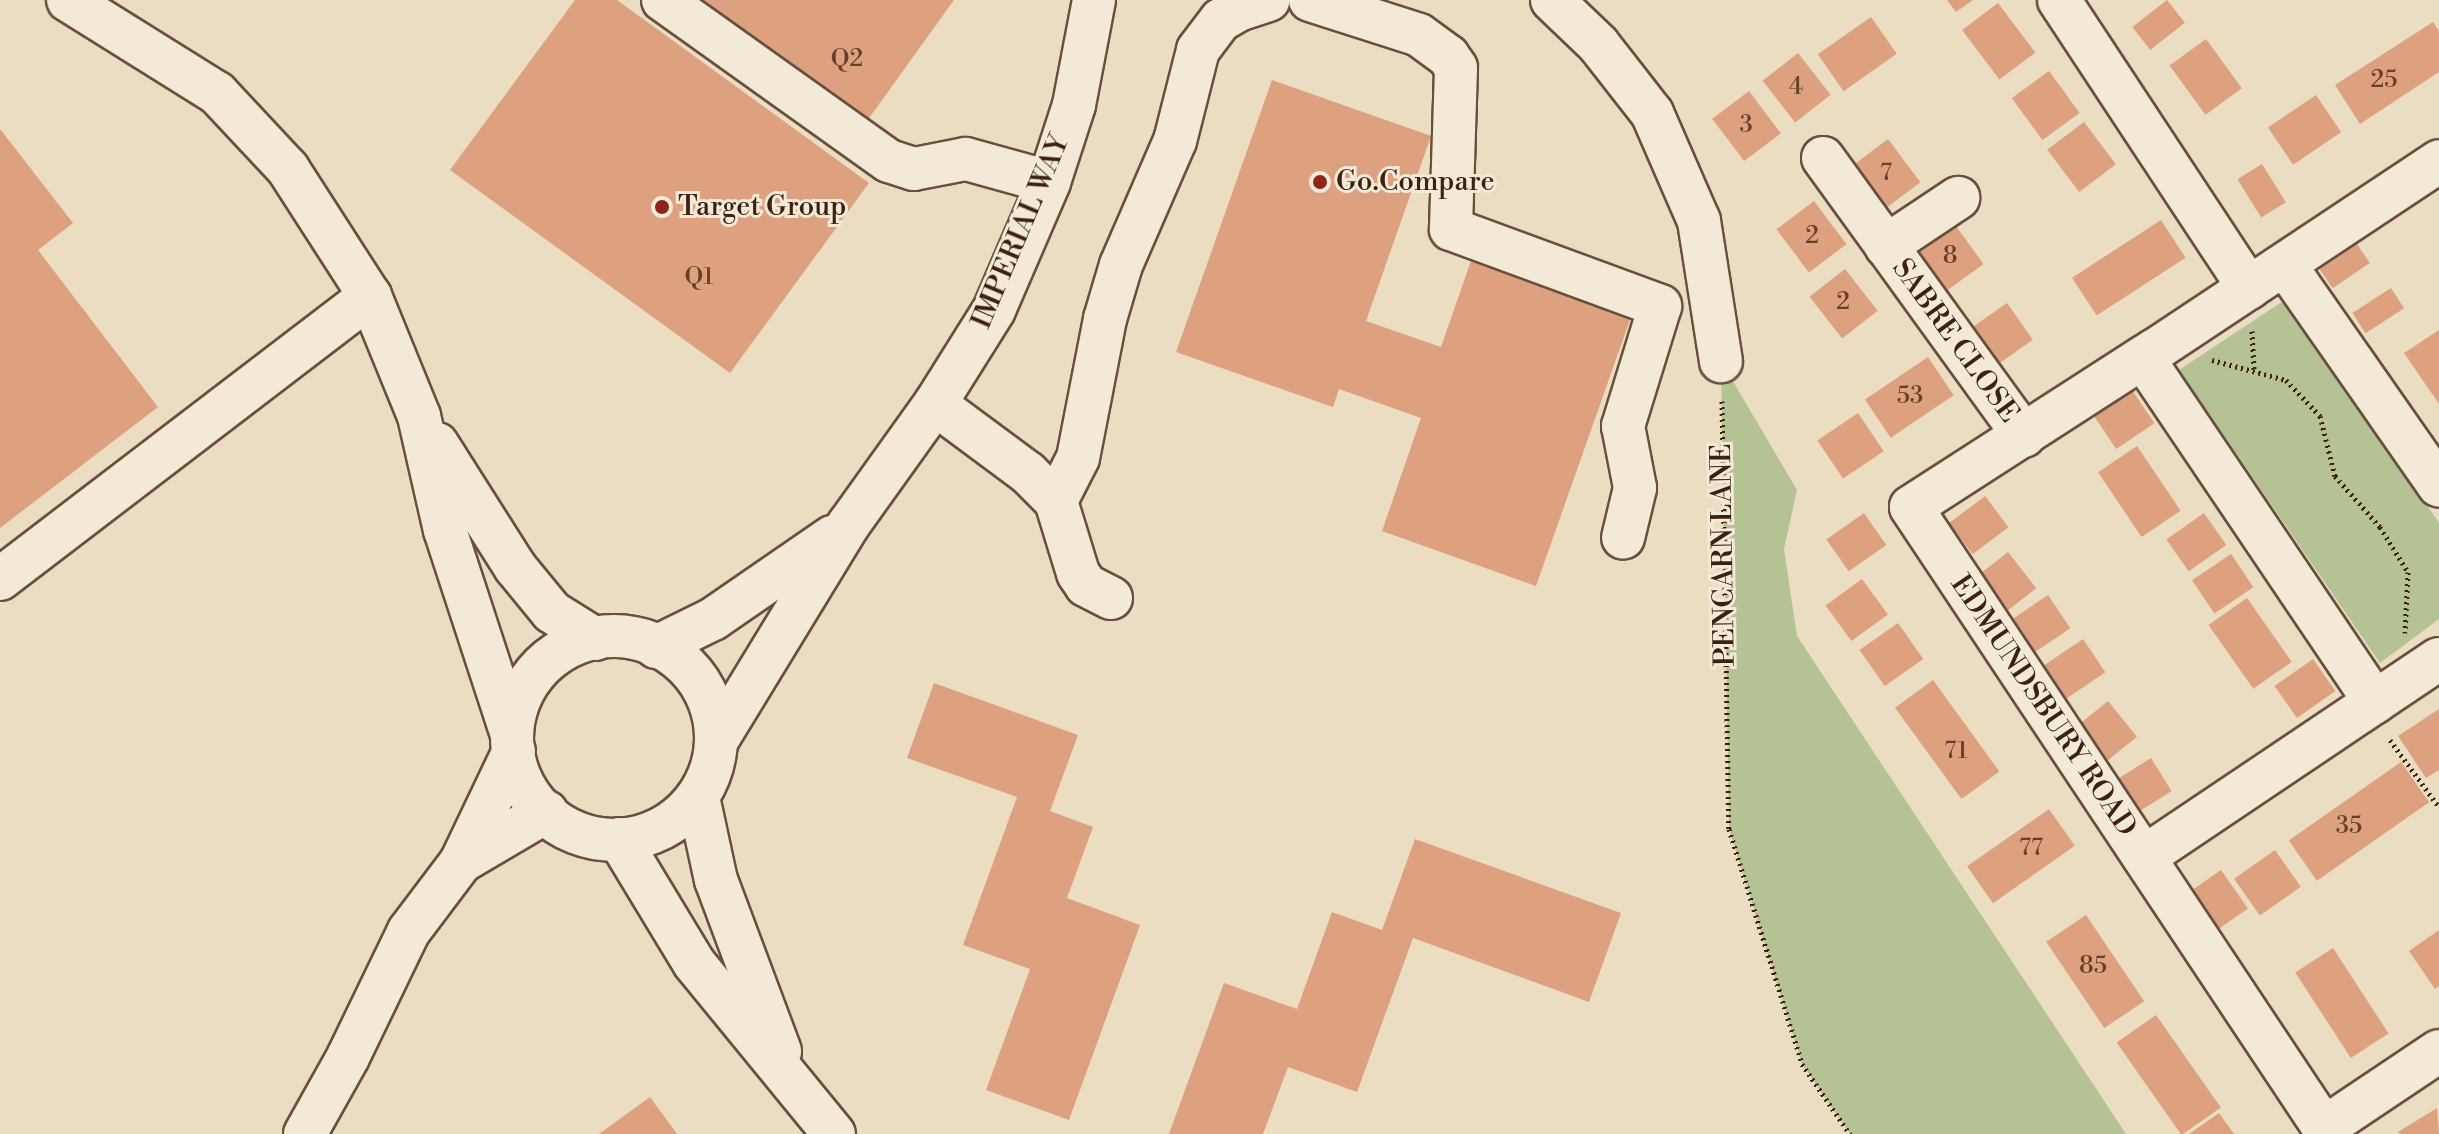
<!DOCTYPE html>
<html>
<head>
<meta charset="utf-8">
<style>
	body { margin:0 }
	#map { position:relative; width:2439px; height:1134px; overflow:hidden; background:#ebddc1; font-family:"Libre Bodoni",serif }
	div>[style] { position:absolute }
	[style*='--x'] { left:calc(var(--x)*1px); top:calc(var(--y)*1px); width:calc(var(--w)*1px); rotate:calc(var(--a)*1deg) }
	.green>* { inset:0; background:#b5c294 }
	.building>* { inset:0; background:#dda17f; transform-origin:0 0 }
	.path>* { height:5px; margin-top:-2.5px; transform-origin:0; background:repeating-linear-gradient(90deg,#3c2012 0 2px,transparent 0 6px) }
	.roads { filter:drop-shadow(2px 0 #684f3e) drop-shadow(-2px 0 #684f3e) drop-shadow(0 2px #684f3e) drop-shadow(0 -2px #684f3e) }
	.minor>* { height:42px; margin:-21px; padding:0 21px; transform-origin:21px; border-radius:21px; background:#f2e9d7 }
	.minor>.ring { margin:-21px; padding:0; box-sizing:content-box; background:none; border:42px solid #f2e9d7; border-radius:50% }
	.dots>* { width:22px; height:22px; translate:-50% -50%; box-sizing:border-box; border:4px solid #f2e9d7; border-radius:50% }
	span { translate:-50% -50%; white-space:nowrap; text-align:center; line-height:1.15; -webkit-text-stroke:6px #f2e9d7; paint-order:stroke }
	.number-label { font-size:24px; color:#64402d }
	.number-label span { -webkit-text-stroke-width:0 }
	.poi-label { font-size:28px; color:#3c2012 }
	.left { translate:0 -50%; text-align:left }
	.street-label { font-size:28px; color:#3c2012 }
</style>
</head>
<body>
<div id="map">
	<div class="green">
		<div style="clip-path:polygon(2289px 297px,2439px 523px,2439px 619px,2380px 663px,2179px 370px)"></div>
		<div style="clip-path:polygon(1721px 361px,1797px 490px,1784px 549px,1797px 636px,2126px 1134px,1850px 1134px,1802px 1064px,1729px 829px)"></div>
	</div>
	<div class="building">
		<div style="clip-path:polygon(575px 0,617px 0,869px 183px,730px 373px,450px 170px)"></div>
		<div style="clip-path:polygon(699px 0,954px 0,867px 121px)"></div>
		<div style="clip-path:polygon(1947px 0,1973px 0,1956px 12px)"></div>
		<div style="left:2167px;top:0;width:29px;height:44px;rotate:52deg"></div>
		<div style="left:1998px;top:3px;width:62px;height:45px;rotate:53deg"></div>
		<div style="left:1871px;top:17px;width:45px;height:65px;rotate:55deg"></div>
		<div style="clip-path:polygon(2433px 22px,2439px 31px,2439px 72px,2360px 124px,2335px 85px)"></div>
		<div style="left:2206px;top:39px;width:61px;height:45px;rotate:54deg"></div>
		<div style="left:1798px;top:53px;width:53px;height:45px;rotate:52deg"></div>
		<div style="left:2049px;top:71px;width:52px;height:46px;rotate:54deg"></div>
		<div style="clip-path:polygon(1272px 80px,1431px 136px,1366px 321px,1441px 347px,1472px 258px,1632px 314px,1536px 586px,1382px 531px,1421px 418px,1339px 389px,1333px 407px,1176px 352px)"></div>
		<div style="left:1749px;top:91px;width:53px;height:46px;rotate:53deg"></div>
		<div style="left:2316px;top:95px;width:45px;height:58px;rotate:56deg"></div>
		<div style="left:2084px;top:122px;width:53px;height:46px;rotate:53deg"></div>
		<div style="clip-path:polygon(0 129px,73px 223px,38px 250px,158px 407px,0 528px)"></div>
		<div style="left:1888px;top:139px;width:54px;height:46px;rotate:53deg"></div>
		<div style="left:2262px;top:164px;width:45px;height:29px;rotate:58deg"></div>
		<div style="left:1814px;top:201px;width:54px;height:47px;rotate:53deg"></div>
		<div style="left:2161px;top:220px;width:45px;height:106px;rotate:57deg"></div>
		<div style="left:1953px;top:222px;width:52px;height:46px;rotate:54deg"></div>
		<div style="left:2357px;top:244px;width:23px;height:45px;rotate:56deg"></div>
		<div style="left:1845px;top:269px;width:53px;height:45px;rotate:52deg"></div>
		<div style="left:2391px;top:288px;width:24px;height:46px;rotate:57deg"></div>
		<div style="left:2007px;top:303px;width:45px;height:49px;rotate:55deg"></div>
		<div style="clip-path:polygon(2439px 330px,2439px 404px,2404px 353px)"></div>
		<div style="left:1928px;top:357px;width:46px;height:76px;rotate:56deg"></div>
		<div style="left:2132px;top:390px;width:40px;height:46px;rotate:56deg"></div>
		<div style="left:1858px;top:413px;width:46px;height:49px;rotate:56deg"></div>
		<div style="left:2137px;top:446px;width:78px;height:47px;rotate:56deg"></div>
		<div style="left:1985px;top:496px;width:39px;height:45px;rotate:53deg"></div>
		<div style="left:1864px;top:513px;width:39px;height:46px;rotate:55deg"></div>
		<div style="left:2204px;top:513px;width:39px;height:46px;rotate:55deg"></div>
		<div style="left:2008px;top:552px;width:46px;height:39px;rotate:52deg"></div>
		<div style="left:2231px;top:554px;width:40px;height:47px;rotate:56deg"></div>
		<div style="left:1862px;top:579px;width:44px;height:45px;rotate:54deg"></div>
		<div style="left:2048px;top:595px;width:40px;height:47px;rotate:56deg"></div>
		<div style="left:2247px;top:598px;width:78px;height:47px;rotate:55deg"></div>
		<div style="left:1898px;top:623px;width:44px;height:47px;rotate:55deg"></div>
		<div style="left:2083px;top:639px;width:40px;height:47px;rotate:56deg"></div>
		<div style="left:2313px;top:659px;width:39px;height:47px;rotate:55deg"></div>
		<div style="left:1933px;top:680px;width:113px;height:47px;rotate:54deg"></div>
		<div style="clip-path:polygon(934px 683px,1078px 735px,1050px 811px,1093px 827px,1067px 898px,1140px 925px,1069px 1120px,986px 1090px,1030px 969px,963px 945px,1017px 797px,907px 758px)"></div>
		<div style="left:2108px;top:701px;width:46px;height:39px;rotate:51deg"></div>
		<div style="clip-path:polygon(2439px 709px,2439px 770px,2426px 778px,2398px 736px)"></div>
		<div style="left:2151px;top:758px;width:39px;height:47px;rotate:58deg"></div>
		<div style="left:2401px;top:762px;width:49px;height:137px;rotate:55deg"></div>
		<div style="left:2049px;top:809px;width:45px;height:100px;rotate:55deg"></div>
		<div style="clip-path:polygon(1415px 839px,1621px 913px,1589px 1002px,1413px 938px,1357px 1092px,1288px 1067px,1263px 1134px,1169px 1134px,1224px 983px,1297px 1009px,1332px 912px,1382px 930px)"></div>
		<div style="left:2275px;top:850px;width:45px;height:50px;rotate:55deg"></div>
		<div style="left:2221px;top:870px;width:47px;height:39px;rotate:55deg"></div>
		<div style="left:2086px;top:915px;width:104px;height:48px;rotate:56deg"></div>
		<div style="clip-path:polygon(2439px 930px,2439px 986px,2435px 989px,2409px 951px)"></div>
		<div style="left:2333px;top:948px;width:102px;height:45px;rotate:57deg"></div>
		<div style="left:2156px;top:1015px;width:113px;height:48px;rotate:55deg"></div>
		<div style="clip-path:polygon(650px 1097px,677px 1134px,599px 1134px)"></div>
		<div style="clip-path:polygon(2437px 1108px,2439px 1134px,2400px 1134px,2398px 1132px)"></div>
		<div style="clip-path:polygon(2219px 1113px,2234px 1134px,2189px 1134px)"></div>
	</div>
	<div class="path">
		<div style="--x:2252;--y:331;--w:39;--a:87"></div>
		<div style="--x:2212;--y:360;--w:77;--a:15.1"></div>
		<div style="--x:2286;--y:380;--w:50;--a:46.6"></div>
		<div style="--x:2320;--y:416;--w:62;--a:76"></div>
		<div style="--x:2335;--y:476;--w:68;--a:48.6"></div>
		<div style="--x:2380;--y:527;--w:53;--a:58.1"></div>
		<div style="--x:2408;--y:572;--w:61;--a:92.8"></div>
		<div style="--x:1722;--y:401;--w:428;--a:89.1"></div>
		<div style="--x:1729;--y:829;--w:246;--a:72.7"></div>
		<div style="--x:1802;--y:1064;--w:85;--a:55.6"></div>
		<div style="--x:2390;--y:740;--w:83;--a:53.8"></div>
	</div>
	<div class="roads">
		<div class="minor">
			<div style="--x:68;--y:0;--w:176;--a:32"></div>
			<div style="--x:217;--y:93;--w:104;--a:46.9"></div>
			<div style="--x:288;--y:169;--w:151;--a:57.2"></div>
			<div style="--x:370;--y:296;--w:130;--a:67.8"></div>
			<div style="--x:419;--y:416;--w:117;--a:77.2"></div>
			<div style="--x:445;--y:530;--w:216;--a:71.9"></div>
			<div style="--x:663;--y:0;--w:277;--a:35.5"></div>
			<div style="--x:889;--y:161;--w:26;--a:18"></div>
			<div style="--x:914;--y:169;--w:53;--a:-10.9"></div>
			<div style="--x:966;--y:159;--w:86;--a:15.5"></div>
			<div style="--x:1310;--y:0;--w:114;--a:17.8"></div>
			<div style="--x:1419;--y:35;--w:36;--a:36"></div>
			<div style="--x:1448;--y:56;--w:14;--a:56"></div>
			<div style="--x:1456;--y:68;--w:161;--a:91.8"></div>
			<div style="--x:1451;--y:229;--w:223;--a:20.2"></div>
			<div style="--x:1660;--y:306;--w:126;--a:107.1"></div>
			<div style="--x:1623;--y:426;--w:63;--a:79"></div>
			<div style="--x:1635;--y:488;--w:51;--a:103.5"></div>
			<div style="--x:1552;--y:0;--w:64;--a:43.7"></div>
			<div style="--x:1598;--y:44;--w:88;--a:52"></div>
			<div style="--x:1652;--y:113;--w:118;--a:66.5"></div>
			<div style="--x:1699;--y:221;--w:142;--a:81.1"></div>
			<div style="--x:2059;--y:0;--w:345;--a:56.6"></div>
			<div style="--x:1823;--y:158;--w:343;--a:54.1"></div>
			<div style="--x:1886;--y:246;--w:87;--a:-33.7"></div>
			<div style="--x:2285;--y:265;--w:269;--a:55.1"></div>
			<div style="--x:2143;--y:358;--w:415;--a:56"></div>
			<div style="--x:935;--y:404;--w:116;--a:36.6"></div>
			<div style="--x:1028;--y:473;--w:40;--a:45"></div>
			<div style="--x:437;--y:444;--w:146;--a:57.6"></div>
			<div style="--x:515;--y:567;--w:58;--a:50.6"></div>
			<div style="--x:552;--y:612;--w:51;--a:32.1"></div>
			<div style="--x:0;--y:579;--w:466;--a:-37.4"></div>
			<div style="--x:1111;--y:598;--w:28;--a:-153"></div>
			<div style="--x:1086;--y:585;--w:14;--a:-124"></div>
			<div style="--x:1078;--y:573;--w:75;--a:-107"></div>
			<div style="--x:1056;--y:501;--w:48;--a:-62.9"></div>
			<div style="--x:1078;--y:458;--w:142;--a:-79"></div>
			<div style="--x:1105;--y:319;--w:56;--a:-73.5"></div>
			<div style="--x:1121;--y:265;--w:135;--a:-66.5"></div>
			<div style="--x:1175;--y:141;--w:94;--a:-75.8"></div>
			<div style="--x:1198;--y:50;--w:38;--a:-53"></div>
			<div style="--x:1221;--y:20;--w:20;--a:-30"></div>
			<div style="--x:1238;--y:10;--w:32;--a:-18"></div>
			<div class="ring" style="left:512px;top:636px;width:162px;height:162px"></div>
			<div style="--x:656;--y:647;--w:64;--a:-26.2"></div>
			<div style="--x:713;--y:619;--w:145;--a:-34.6"></div>
			<div style="--x:717;--y:740;--w:253;--a:-58.6"></div>
			<div style="--x:849;--y:524;--w:148;--a:-54.4"></div>
			<div style="--x:935;--y:404;--w:111;--a:-57.9"></div>
			<div style="--x:994;--y:310;--w:139;--a:-66.7"></div>
			<div style="--x:1049;--y:182;--w:81;--a:-72"></div>
			<div style="--x:1074;--y:105;--w:107;--a:-79.2"></div>
			<div style="--x:698;--y:797;--w:85;--a:77.8"></div>
			<div style="--x:716;--y:880;--w:183;--a:69.5"></div>
			<div style="--x:619;--y:839;--w:145;--a:58.8"></div>
			<div style="--x:694;--y:963;--w:221;--a:50.7"></div>
			<div style="--x:2144;--y:857;--w:355;--a:-33.9"></div>
			<div style="--x:461;--y:862;--w:99;--a:-30.5"></div>
			<div style="--x:2324;--y:1128;--w:138;--a:-33.8"></div>
			<div style="--x:305;--y:1134;--w:88;--a:-60.8"></div>
			<div style="--x:348;--y:1057;--w:140;--a:-64.2"></div>
			<div style="--x:409;--y:931;--w:86;--a:-53"></div>
			<div style="--x:461;--y:862;--w:123;--a:-64.5"></div>
			<div style="--x:2328;--y:1134;--w:753;--a:-123.63"></div>
			<div style="--x:1911;--y:507;--w:290;--a:-32.8"></div>
			<div style="--x:2155;--y:350;--w:341;--a:-33.6"></div>
		</div>
	</div>
	<div class="dots">
		<div style="left:1320px;top:182px;background:#8f2418"></div>
		<div style="left:662px;top:207px;background:#8f2418"></div>
	</div>
	<div class="number-label">
		<span style="left:847px;top:60px">Q2</span>
		<span style="left:2384px;top:81px">25</span>
		<span style="left:1796px;top:88px">4</span>
		<span style="left:1746px;top:126px">3</span>
		<span style="left:1886px;top:174px">7</span>
		<span style="left:1812px;top:237px">2</span>
		<span style="left:1950px;top:257px">8</span>
		<span style="left:699px;top:278px">Q1</span>
		<span style="left:1843px;top:303px">2</span>
		<span style="left:1910px;top:397px">53</span>
		<span style="left:1956px;top:752px">71</span>
		<span style="left:2349px;top:827px">35</span>
		<span style="left:2031px;top:849px">77</span>
		<span style="left:2093px;top:967px">85</span>
	</div>
	<div class="poi-label">
		<span class="left" style="left:1336px;top:182px">Go.Compare</span>
		<span class="left" style="left:678px;top:207px">Target Group</span>
	</div>
	<div class="street-label">
		<span style="left:1021px;top:232px;rotate:-67deg">IMPERIAL WAY</span>
		<span style="left:1955px;top:341px;rotate:54deg">SABRE CLOSE</span>
		<span style="left:1724px;top:555px;rotate:-91deg">PENCARN LANE</span>
		<span style="left:2043px;top:706px;rotate:56deg">EDMUNDSBURY ROAD</span>
	</div>
</div>
</body>
</html>
